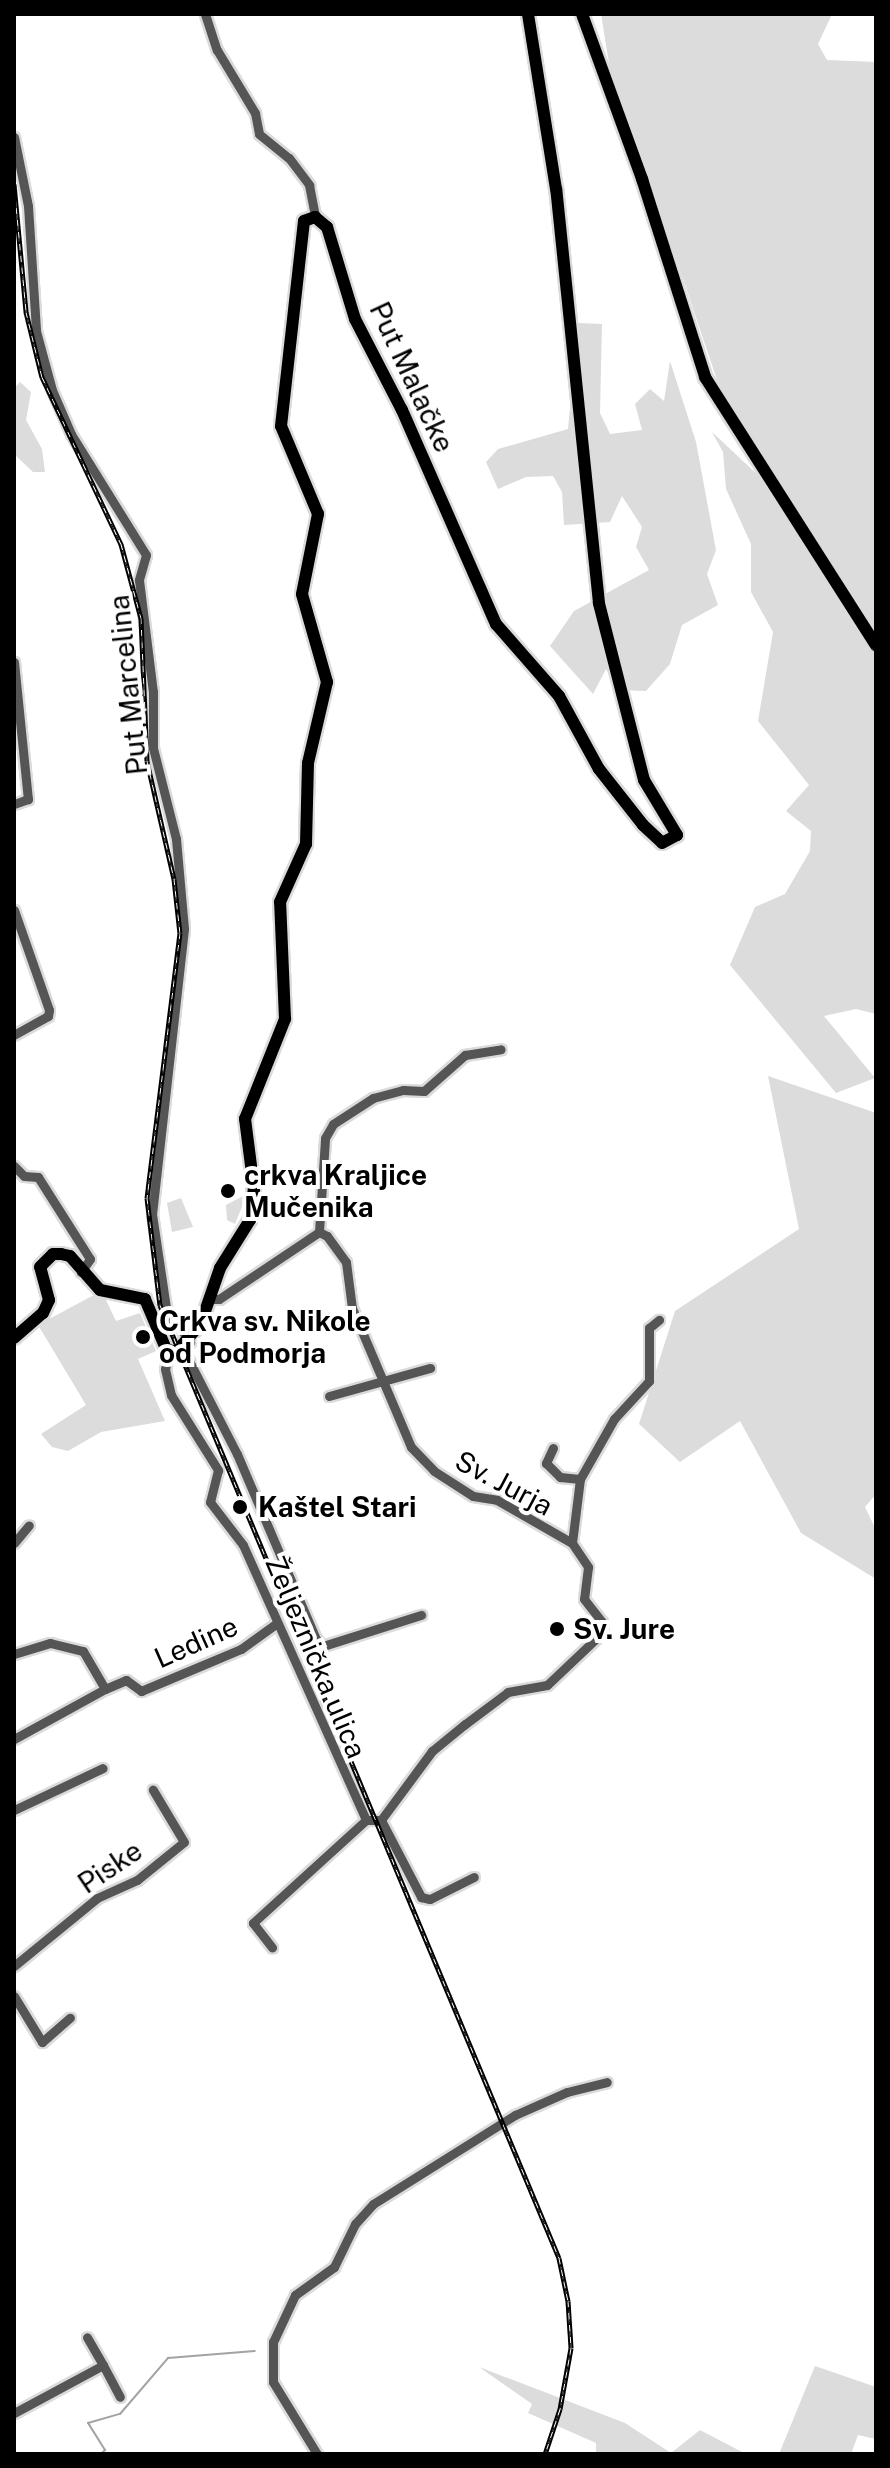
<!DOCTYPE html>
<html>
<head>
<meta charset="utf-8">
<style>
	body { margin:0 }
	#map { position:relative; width:890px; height:2468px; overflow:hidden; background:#fff; font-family:"Public Sans",sans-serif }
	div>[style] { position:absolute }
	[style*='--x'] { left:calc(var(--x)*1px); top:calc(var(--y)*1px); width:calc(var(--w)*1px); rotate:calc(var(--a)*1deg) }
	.green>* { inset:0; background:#dcdcdc }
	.stream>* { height:2px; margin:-1px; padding:0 1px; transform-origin:1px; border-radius:1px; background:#a3a3a3 }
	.roads { filter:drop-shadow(2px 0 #dbdbdb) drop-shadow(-2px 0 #dbdbdb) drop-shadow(0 2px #dbdbdb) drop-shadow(0 -2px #dbdbdb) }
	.minor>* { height:9px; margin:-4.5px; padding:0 4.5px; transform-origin:4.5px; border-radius:4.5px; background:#555 }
	.major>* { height:12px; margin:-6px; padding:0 6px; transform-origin:6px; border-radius:6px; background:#000 }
	.rail>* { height:5px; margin-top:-2.5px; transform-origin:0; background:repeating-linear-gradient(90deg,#fff 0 6px,#000 0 12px); box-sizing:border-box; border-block:2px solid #000 }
	.dots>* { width:22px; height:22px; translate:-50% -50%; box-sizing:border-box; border:4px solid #fff; border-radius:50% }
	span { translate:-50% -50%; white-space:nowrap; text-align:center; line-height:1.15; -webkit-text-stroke:8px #fff; paint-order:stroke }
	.street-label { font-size:28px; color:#000 }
	.poi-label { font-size:28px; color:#000; font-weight:700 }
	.left { translate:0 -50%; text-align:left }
	.frame { position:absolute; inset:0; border:16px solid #000; pointer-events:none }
</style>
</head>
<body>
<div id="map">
	<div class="green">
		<div style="clip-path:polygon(601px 14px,832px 14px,818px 44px,827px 60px,876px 62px,876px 1014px,856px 1009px,824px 1016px,875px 1078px,836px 1093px,730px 965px,755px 907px,785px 894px,810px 851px,811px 831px,786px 811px,809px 785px,758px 721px,773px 632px,751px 592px,751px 544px,726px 489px,723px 452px,712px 432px,792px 507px,717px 380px,643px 160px,613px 88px)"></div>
		<div style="clip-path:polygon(578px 323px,602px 324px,600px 413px,610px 434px,642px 430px,635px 404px,650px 389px,664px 401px,670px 361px,696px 442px,716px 550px,707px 574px,718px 605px,682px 625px,670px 664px,646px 691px,618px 690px,606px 669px,593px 694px,550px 646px,574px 611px,649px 570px,636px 547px,642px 527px,622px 496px,610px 522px,564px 525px,562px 492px,553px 476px,526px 477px,498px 489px,486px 462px,498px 449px,568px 429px)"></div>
		<div style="clip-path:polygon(20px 382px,31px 392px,26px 420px,42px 449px,45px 472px,33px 472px,14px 454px,14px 388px)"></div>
		<div style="clip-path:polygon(768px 1076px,876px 1113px,876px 1494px,865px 1507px,876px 1530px,876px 1579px,801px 1533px,740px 1421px,680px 1462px,639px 1424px,675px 1311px,799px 1229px)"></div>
		<div style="clip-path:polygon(243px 1196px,245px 1199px,235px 1224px,227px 1220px,226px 1205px)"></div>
		<div style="clip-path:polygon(181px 1198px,193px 1227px,172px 1232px,167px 1203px)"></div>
		<div style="clip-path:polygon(92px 1296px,105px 1298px,116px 1321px,140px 1313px,156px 1351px,138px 1359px,165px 1421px,101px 1432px,68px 1451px,52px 1447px,41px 1434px,86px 1405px,38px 1325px)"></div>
		<div style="clip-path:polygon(815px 2366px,876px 2387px,876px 2439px,858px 2435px,851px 2454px,779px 2454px)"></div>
		<div style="clip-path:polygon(479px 2367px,625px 2423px,671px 2453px,700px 2430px,746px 2454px,596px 2454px,596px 2443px,528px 2413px,532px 2404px)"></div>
	</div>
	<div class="stream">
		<div style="--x:101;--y:2454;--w:6;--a:-45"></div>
		<div style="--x:105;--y:2450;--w:32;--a:-122"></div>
		<div style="--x:88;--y:2423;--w:33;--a:-16"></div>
		<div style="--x:120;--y:2414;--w:74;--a:-49.4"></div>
		<div style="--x:168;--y:2358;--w:87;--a:-4.6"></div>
	</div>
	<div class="roads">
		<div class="minor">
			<div style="--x:205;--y:14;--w:38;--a:72"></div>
			<div style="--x:217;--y:50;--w:74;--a:58.9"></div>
			<div style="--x:255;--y:113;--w:21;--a:79"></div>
			<div style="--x:259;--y:134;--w:38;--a:39"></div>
			<div style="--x:289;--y:158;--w:34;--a:53"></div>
			<div style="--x:309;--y:185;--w:33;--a:79"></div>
			<div style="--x:14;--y:137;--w:70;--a:78.5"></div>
			<div style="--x:28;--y:206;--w:125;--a:86.3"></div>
			<div style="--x:36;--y:331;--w:61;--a:74.8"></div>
			<div style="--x:52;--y:390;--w:48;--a:66.6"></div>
			<div style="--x:71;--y:434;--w:142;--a:58.2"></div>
			<div style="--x:146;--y:555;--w:26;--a:106"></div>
			<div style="--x:139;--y:580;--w:113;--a:82.9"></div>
			<div style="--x:153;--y:692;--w:56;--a:90"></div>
			<div style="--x:153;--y:748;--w:94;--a:75.8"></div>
			<div style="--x:176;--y:839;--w:90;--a:84.9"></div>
			<div style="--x:184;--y:929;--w:287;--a:96.4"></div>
			<div style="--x:152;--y:1214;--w:95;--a:81.5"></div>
			<div style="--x:166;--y:1308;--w:42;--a:54.8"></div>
			<div style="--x:14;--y:662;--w:138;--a:84.2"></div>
			<div style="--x:28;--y:799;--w:15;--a:160"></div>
			<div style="--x:14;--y:910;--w:106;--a:70.7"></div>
			<div style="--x:49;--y:1010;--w:6;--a:99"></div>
			<div style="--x:48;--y:1016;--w:39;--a:151"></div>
			<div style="--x:14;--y:1166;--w:14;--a:45"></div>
			<div style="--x:24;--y:1176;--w:14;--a:4"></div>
			<div style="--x:38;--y:1177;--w:97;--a:57.6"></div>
			<div style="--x:90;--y:1259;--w:16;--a:125"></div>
			<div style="--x:319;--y:1232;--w:94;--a:-86.3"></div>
			<div style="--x:325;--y:1138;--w:16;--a:-60"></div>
			<div style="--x:333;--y:1124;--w:48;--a:-33"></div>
			<div style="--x:373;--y:1098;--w:31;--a:-15"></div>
			<div style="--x:403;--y:1090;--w:21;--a:3"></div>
			<div style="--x:424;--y:1091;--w:55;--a:-41.3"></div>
			<div style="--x:465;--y:1055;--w:36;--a:-9"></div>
			<div style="--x:210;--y:1299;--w:9;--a:0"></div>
			<div style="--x:219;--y:1299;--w:120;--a:-33.8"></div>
			<div style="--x:319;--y:1232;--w:9;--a:27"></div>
			<div style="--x:327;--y:1236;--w:32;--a:54"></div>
			<div style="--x:346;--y:1262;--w:46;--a:82.6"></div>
			<div style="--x:352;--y:1308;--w:151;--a:67"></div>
			<div style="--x:411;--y:1447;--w:33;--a:46"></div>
			<div style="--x:434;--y:1471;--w:46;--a:32.7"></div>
			<div style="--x:473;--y:1496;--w:24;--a:9"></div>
			<div style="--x:497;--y:1500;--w:86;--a:29.8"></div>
			<div style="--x:572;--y:1543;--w:29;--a:56"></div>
			<div style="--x:588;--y:1567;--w:32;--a:97"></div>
			<div style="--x:584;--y:1599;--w:29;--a:52"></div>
			<div style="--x:602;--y:1622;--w:10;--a:84"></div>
			<div style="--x:603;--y:1632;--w:77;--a:136.6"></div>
			<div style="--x:547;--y:1685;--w:40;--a:170"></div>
			<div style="--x:508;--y:1692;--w:54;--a:143.3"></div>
			<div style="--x:465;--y:1724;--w:43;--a:140.7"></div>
			<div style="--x:432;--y:1751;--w:86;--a:126.5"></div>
			<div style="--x:381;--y:1820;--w:15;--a:180"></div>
			<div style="--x:183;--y:1349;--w:118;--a:62.8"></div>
			<div style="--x:237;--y:1454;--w:201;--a:66.9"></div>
			<div style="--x:316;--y:1639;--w:10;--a:45"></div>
			<div style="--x:323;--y:1646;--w:103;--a:-17.6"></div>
			<div style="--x:169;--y:1352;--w:17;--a:103"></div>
			<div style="--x:165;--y:1369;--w:27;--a:77"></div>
			<div style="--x:171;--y:1395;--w:89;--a:57.9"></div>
			<div style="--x:218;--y:1470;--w:33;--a:104"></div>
			<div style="--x:210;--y:1502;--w:54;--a:52.5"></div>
			<div style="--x:243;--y:1545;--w:301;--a:65.9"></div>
			<div style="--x:366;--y:1820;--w:153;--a:137.7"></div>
			<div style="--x:253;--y:1923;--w:31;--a:52"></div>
			<div style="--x:329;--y:1396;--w:105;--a:-15.5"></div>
			<div style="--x:553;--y:1448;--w:17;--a:115"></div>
			<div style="--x:546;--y:1463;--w:20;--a:45"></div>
			<div style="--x:560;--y:1477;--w:20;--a:6"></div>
			<div style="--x:14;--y:1543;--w:23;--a:-50"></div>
			<div style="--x:572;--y:1543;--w:64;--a:-82.9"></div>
			<div style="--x:580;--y:1479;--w:69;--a:-60.5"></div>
			<div style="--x:614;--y:1419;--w:52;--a:-47.4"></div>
			<div style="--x:649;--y:1381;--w:53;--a:-90"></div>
			<div style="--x:649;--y:1328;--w:13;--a:-39"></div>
			<div style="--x:14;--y:1654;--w:38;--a:-17"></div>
			<div style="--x:50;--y:1643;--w:34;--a:14"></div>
			<div style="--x:83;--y:1651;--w:44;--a:59.9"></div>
			<div style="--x:105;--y:1689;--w:23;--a:-23"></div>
			<div style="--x:126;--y:1680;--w:19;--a:36"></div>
			<div style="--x:141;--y:1691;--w:108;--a:-22.8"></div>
			<div style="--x:241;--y:1649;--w:44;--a:-35.8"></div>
			<div style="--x:14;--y:1739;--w:104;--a:-28.8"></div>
			<div style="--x:14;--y:1810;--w:98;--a:-25.3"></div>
			<div style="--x:381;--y:1820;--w:87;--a:62.5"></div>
			<div style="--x:421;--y:1897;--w:9;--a:13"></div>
			<div style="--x:430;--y:1899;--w:49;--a:-26.6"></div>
			<div style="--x:14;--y:1966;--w:107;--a:-39.3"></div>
			<div style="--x:97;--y:1898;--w:44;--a:-24.2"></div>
			<div style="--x:137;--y:1880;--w:60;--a:-39"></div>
			<div style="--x:184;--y:1842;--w:61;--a:-120.8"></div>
			<div style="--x:14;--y:1996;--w:54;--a:58.7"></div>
			<div style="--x:42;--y:2042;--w:37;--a:-41"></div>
			<div style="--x:103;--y:2365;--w:36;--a:62"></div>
			<div style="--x:14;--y:2413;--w:101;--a:-28.3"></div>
			<div style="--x:103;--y:2365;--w:32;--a:-120"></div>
			<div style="--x:317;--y:2454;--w:84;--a:-121.4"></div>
			<div style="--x:273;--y:2382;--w:40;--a:-90"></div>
			<div style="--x:273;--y:2342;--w:52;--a:-64.9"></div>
			<div style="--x:295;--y:2295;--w:48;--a:-35.7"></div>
			<div style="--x:334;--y:2267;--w:48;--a:-64"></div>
			<div style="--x:355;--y:2224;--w:27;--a:-48"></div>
			<div style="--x:373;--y:2204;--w:168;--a:-32.1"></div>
			<div style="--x:515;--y:2115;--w:57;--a:-23.9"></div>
			<div style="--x:567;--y:2092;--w:41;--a:-14"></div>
		</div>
		<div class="major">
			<div style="--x:582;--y:14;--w:176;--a:70"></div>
			<div style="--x:642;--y:179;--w:208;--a:72.3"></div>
			<div style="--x:705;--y:377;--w:318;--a:57.5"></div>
			<div style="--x:14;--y:1338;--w:38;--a:-41"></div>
			<div style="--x:43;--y:1313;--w:14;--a:-65"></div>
			<div style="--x:49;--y:1300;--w:34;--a:-105"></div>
			<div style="--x:40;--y:1267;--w:18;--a:-45"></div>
			<div style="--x:53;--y:1254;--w:8;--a:0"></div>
			<div style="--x:61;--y:1254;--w:9;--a:13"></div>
			<div style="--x:70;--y:1256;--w:45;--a:48.6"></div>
			<div style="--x:100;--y:1290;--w:46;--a:11.3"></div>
			<div style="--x:145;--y:1299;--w:54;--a:67.2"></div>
			<div style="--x:166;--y:1349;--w:10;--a:17"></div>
			<div style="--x:176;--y:1352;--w:38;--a:-49"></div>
			<div style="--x:201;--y:1323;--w:58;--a:-70.9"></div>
			<div style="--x:220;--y:1268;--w:57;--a:-58"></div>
			<div style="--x:250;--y:1220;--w:31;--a:-83"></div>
			<div style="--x:254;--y:1189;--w:71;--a:-97.3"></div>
			<div style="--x:245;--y:1119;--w:108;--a:-68.2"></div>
			<div style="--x:285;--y:1019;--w:117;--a:-92.4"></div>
			<div style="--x:280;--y:902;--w:64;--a:-65.9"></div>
			<div style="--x:306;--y:844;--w:81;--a:-88.6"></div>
			<div style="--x:308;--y:763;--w:83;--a:-76.8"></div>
			<div style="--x:327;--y:682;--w:91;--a:-105.9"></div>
			<div style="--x:302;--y:594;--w:82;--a:-78.7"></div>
			<div style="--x:318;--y:514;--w:95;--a:-112.8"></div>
			<div style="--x:281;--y:426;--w:206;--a:-83.6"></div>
			<div style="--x:304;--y:221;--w:12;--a:-20"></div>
			<div style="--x:315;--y:217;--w:16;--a:40"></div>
			<div style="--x:327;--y:227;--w:96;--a:73.1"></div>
			<div style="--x:355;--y:319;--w:102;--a:62.7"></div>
			<div style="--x:402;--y:410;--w:234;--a:66.3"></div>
			<div style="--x:496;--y:624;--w:96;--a:48.8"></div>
			<div style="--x:559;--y:696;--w:83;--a:61.3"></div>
			<div style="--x:599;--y:769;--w:71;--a:51.8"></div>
			<div style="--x:643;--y:825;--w:26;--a:43"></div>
			<div style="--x:662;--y:843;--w:17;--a:-28"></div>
			<div style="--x:677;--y:835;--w:64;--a:-121"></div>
			<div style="--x:644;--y:780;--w:183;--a:-104.3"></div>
			<div style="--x:599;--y:603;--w:416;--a:-95.9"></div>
			<div style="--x:556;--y:189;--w:177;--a:-99.1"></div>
		</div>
	</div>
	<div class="rail">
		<div style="--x:14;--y:184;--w:129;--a:84.6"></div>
		<div style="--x:26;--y:312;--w:67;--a:76.2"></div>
		<div style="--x:42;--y:377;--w:185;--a:64.7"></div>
		<div style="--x:121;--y:544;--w:77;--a:74.9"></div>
		<div style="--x:141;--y:618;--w:143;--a:87.6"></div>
		<div style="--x:147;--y:761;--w:121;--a:77.1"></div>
		<div style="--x:174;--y:879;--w:54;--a:83.7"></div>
		<div style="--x:180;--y:933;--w:267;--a:97.1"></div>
		<div style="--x:147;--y:1198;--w:108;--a:83.1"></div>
		<div style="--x:160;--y:1305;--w:1033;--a:67.28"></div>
		<div style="--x:559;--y:2258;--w:44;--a:78.2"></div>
		<div style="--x:568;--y:2301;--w:47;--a:86.3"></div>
		<div style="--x:571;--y:2348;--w:62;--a:100.2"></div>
		<div style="--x:560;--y:2409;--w:47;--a:108.4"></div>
	</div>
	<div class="dots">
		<div style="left:228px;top:1191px;background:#000"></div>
		<div style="left:143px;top:1337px;background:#000"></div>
		<div style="left:240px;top:1507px;background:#000"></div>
		<div style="left:557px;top:1629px;background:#000"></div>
	</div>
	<div class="street-label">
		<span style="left:412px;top:377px;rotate:65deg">Put Malačke</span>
		<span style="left:128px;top:685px;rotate:-96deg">Put Marcelina</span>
		<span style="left:504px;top:1483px;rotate:28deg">Sv. Jurja</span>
		<span style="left:196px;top:1642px;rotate:-24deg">Ledine</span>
		<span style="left:316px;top:1657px;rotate:67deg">Željeznička ulica</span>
		<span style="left:110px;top:1867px;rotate:-34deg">Piske</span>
	</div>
	<div class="poi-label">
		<span class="left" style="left:244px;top:1191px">crkva Kraljice<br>Mučenika</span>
		<span class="left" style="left:159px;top:1337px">Crkva sv. Nikole<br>od Podmorja</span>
		<span class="left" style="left:258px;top:1507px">Kaštel Stari</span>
		<span class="left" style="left:573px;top:1629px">Sv. Jure</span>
	</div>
	<div class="frame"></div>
</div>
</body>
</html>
